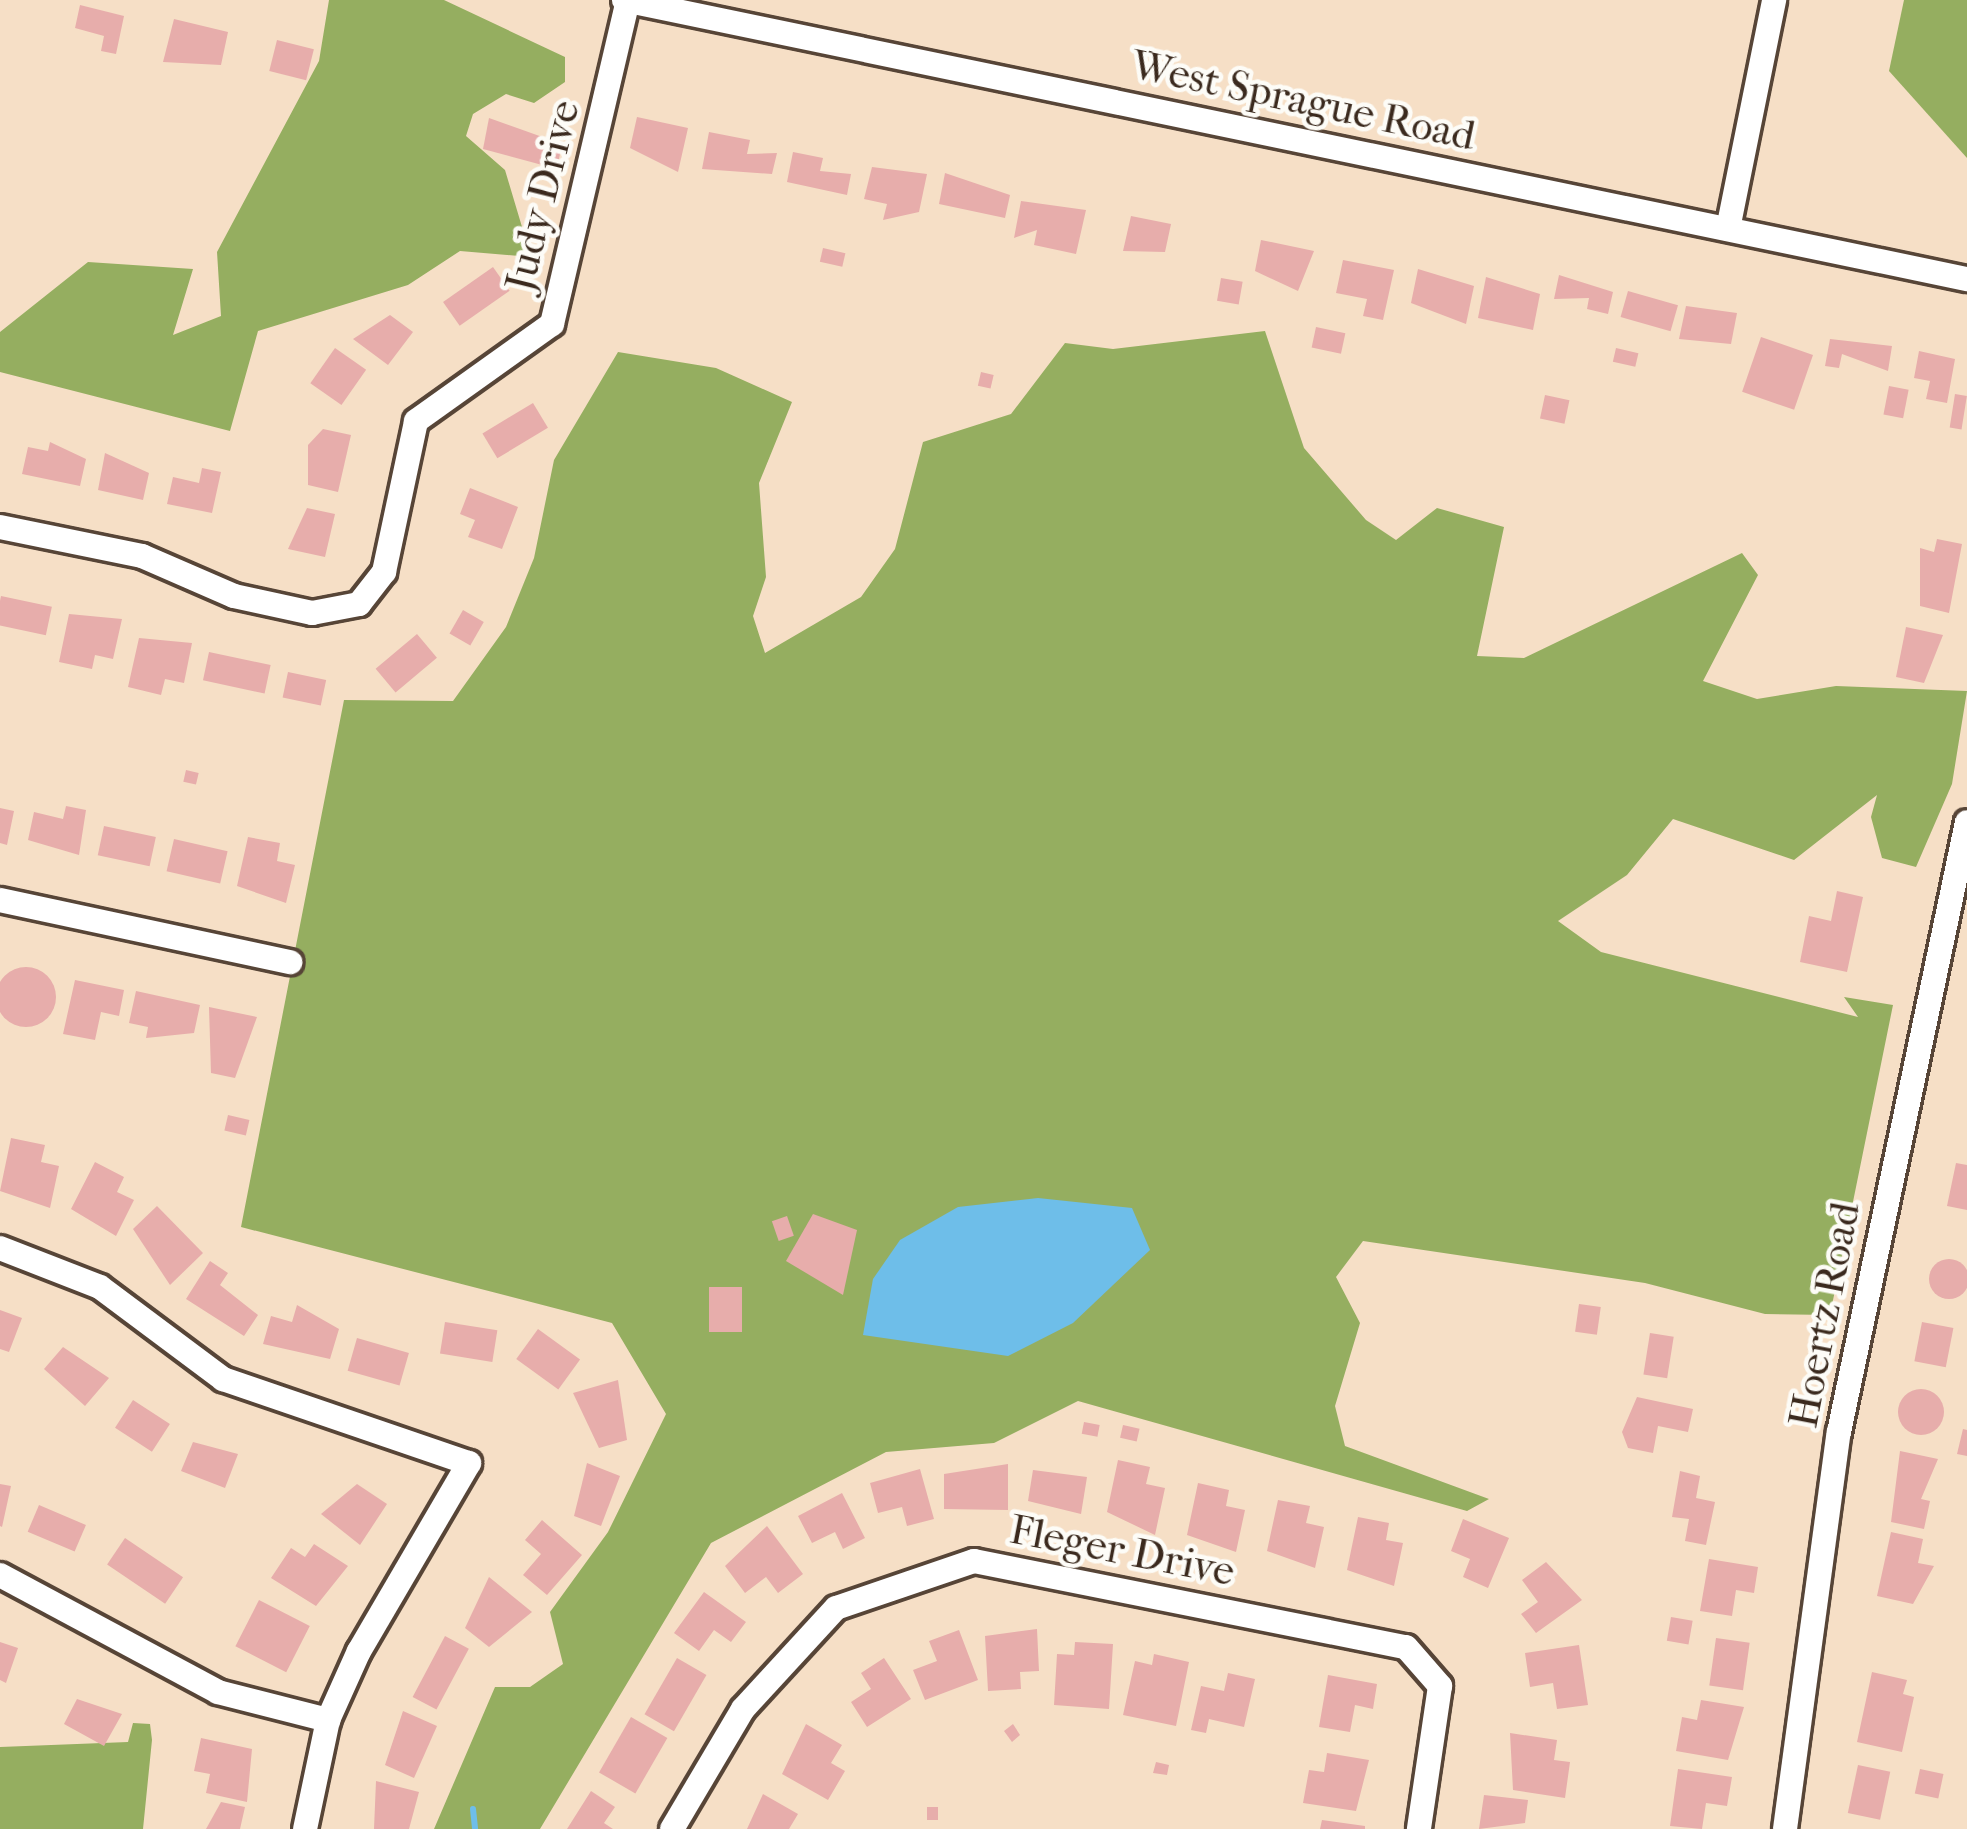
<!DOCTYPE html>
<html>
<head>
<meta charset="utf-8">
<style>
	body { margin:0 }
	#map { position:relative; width:1967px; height:1829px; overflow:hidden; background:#f6dfc6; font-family:"IM FELL French Canon",serif }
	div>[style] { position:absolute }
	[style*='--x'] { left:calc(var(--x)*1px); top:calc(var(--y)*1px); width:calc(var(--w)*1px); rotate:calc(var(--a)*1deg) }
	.forest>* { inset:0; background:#95ae60 }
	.water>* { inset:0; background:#6ebee9 }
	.stream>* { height:6px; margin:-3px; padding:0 3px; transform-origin:3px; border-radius:3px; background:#6ebee9 }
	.building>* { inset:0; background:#e7adab; transform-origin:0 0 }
	.round { border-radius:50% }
	.roads { filter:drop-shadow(3px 0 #574537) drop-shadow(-3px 0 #574537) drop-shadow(0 3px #574537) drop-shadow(0 -3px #574537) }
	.minor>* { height:24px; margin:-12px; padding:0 12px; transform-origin:12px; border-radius:12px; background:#fff }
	span { translate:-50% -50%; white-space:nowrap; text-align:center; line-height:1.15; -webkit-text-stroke:9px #fdfcf7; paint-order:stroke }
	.street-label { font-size:42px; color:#3b2a1e }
</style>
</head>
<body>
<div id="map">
	<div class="forest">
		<div style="clip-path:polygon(329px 0,444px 0,565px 57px,565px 82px,534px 103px,506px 94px,473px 114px,466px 136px,505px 170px,531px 257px,460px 251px,408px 285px,258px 331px,230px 431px,0 372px,0 332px,88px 262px,193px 269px,173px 335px,221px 316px,217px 252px,319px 61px)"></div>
		<div style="clip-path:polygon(1904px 0,1967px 0,1967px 158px,1889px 71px)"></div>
		<div style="clip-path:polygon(1265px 331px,1304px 448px,1366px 520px,1396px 540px,1437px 508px,1504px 527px,1477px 656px,1524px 658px,1742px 553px,1758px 575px,1703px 681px,1757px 699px,1836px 686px,1967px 691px,1952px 784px,1916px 867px,1882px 858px,1871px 817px,1877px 795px,1794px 860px,1673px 819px,1627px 875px,1558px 921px,1601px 952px,1858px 1017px,1844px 997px,1893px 1005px,1830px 1315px,1765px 1314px,1645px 1283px,1363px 1241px,1336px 1277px,1360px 1323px,1335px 1406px,1345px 1446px,1489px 1499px,1467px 1511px,1078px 1401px,994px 1443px,886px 1452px,711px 1543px,540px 1829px,434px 1829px,495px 1687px,530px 1687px,563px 1664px,550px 1612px,608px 1532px,666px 1414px,612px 1323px,241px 1227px,344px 700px,453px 701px,506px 627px,534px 558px,554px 460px,618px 352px,716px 368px,792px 402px,759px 483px,766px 577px,753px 616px,765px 653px,861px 597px,895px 549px,923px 442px,1011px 414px,1065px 343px,1113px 349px)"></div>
		<div style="clip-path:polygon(133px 1723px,150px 1724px,152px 1740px,143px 1829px,0 1829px,0 1747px,128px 1742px)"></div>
	</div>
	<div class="water">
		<div style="clip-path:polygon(1038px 1198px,1132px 1208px,1150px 1250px,1073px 1323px,1008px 1356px,863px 1335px,873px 1279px,900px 1240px,958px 1207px)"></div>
	</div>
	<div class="stream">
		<div style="--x:473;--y:1809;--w:20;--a:84"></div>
	</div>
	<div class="building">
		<div style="clip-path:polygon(80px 5px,124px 16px,116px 54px,101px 51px,104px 36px,75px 28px)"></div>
		<div style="clip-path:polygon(174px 19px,228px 32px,221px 65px,163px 62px)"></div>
		<div style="left:277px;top:40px;width:38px;height:32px;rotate:14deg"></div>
		<div style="clip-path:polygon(637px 117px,688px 128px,678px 172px,630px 148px)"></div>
		<div style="clip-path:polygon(489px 118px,562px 144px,557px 169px,483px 149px)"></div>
		<div style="clip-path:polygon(709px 132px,750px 140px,747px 154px,777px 153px,772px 174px,702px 169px)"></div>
		<div style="clip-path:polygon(793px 152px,823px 158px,820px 171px,851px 174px,847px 195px,787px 182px)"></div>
		<div style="clip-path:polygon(872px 167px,927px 174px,919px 212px,883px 220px,887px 204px,864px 199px)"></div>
		<div style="clip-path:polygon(945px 173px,1010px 195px,1005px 218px,939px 204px)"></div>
		<div style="clip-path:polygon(1021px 201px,1086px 210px,1076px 254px,1034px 245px,1037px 230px,1014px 238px)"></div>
		<div style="clip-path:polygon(1131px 216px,1171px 224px,1165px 252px,1123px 251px)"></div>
		<div style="clip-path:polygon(1261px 240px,1314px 251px,1298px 291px,1255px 271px)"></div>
		<div style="left:823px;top:248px;width:23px;height:14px;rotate:13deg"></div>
		<div style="clip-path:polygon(1343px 260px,1394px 270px,1383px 320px,1363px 316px,1367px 299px,1336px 293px)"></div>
		<div style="left:493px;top:267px;width:29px;height:61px;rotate:55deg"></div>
		<div style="clip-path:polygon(1418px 269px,1474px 286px,1466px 324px,1411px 303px)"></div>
		<div style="clip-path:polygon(1559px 275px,1613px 292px,1608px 314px,1587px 309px,1589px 298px,1554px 299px)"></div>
		<div style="clip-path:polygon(1486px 277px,1540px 294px,1533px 330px,1478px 318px)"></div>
		<div style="left:1221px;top:278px;width:22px;height:23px;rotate:10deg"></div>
		<div style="left:1628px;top:291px;width:52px;height:27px;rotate:16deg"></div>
		<div style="clip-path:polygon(1686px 306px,1737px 313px,1731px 344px,1679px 339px)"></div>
		<div style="clip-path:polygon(390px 315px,413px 332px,388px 365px,353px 339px)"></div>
		<div style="left:1316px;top:327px;width:30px;height:21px;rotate:12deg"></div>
		<div style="left:1761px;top:337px;width:55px;height:58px;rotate:19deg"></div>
		<div style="clip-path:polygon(1830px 339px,1892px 346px,1888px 371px,1842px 354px,1839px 368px,1825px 366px)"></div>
		<div style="left:335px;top:348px;width:38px;height:43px;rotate:35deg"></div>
		<div style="left:1616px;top:348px;width:23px;height:14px;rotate:13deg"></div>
		<div style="clip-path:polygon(1919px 351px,1955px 359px,1947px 403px,1926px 399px,1930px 381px,1914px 378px)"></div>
		<div style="left:981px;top:372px;width:13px;height:14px;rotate:13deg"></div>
		<div style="left:1889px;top:386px;width:20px;height:29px;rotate:11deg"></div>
		<div style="left:1955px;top:394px;width:12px;height:34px;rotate:9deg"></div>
		<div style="left:1545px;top:395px;width:25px;height:24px;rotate:12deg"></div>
		<div style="left:533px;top:403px;width:29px;height:59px;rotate:59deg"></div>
		<div style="clip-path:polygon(323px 429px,351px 435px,338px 492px,308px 485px,308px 445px)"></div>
		<div style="clip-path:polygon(50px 442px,86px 459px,80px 486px,22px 474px,28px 447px,48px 451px)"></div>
		<div style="clip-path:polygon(105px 453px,149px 473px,143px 500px,98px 490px)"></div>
		<div style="clip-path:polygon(202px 468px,221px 472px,212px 513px,167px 504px,173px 477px,199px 483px)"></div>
		<div style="clip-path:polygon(470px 488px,518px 507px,502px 549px,468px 537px,475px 520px,460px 514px)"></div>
		<div style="clip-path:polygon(307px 508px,335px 514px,325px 557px,288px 549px)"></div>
		<div style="clip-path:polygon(1937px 539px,1962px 544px,1949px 613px,1920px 606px,1920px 548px,1934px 552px)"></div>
		<div style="left:1px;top:596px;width:52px;height:29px;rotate:12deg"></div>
		<div style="left:463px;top:610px;width:24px;height:27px;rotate:30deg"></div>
		<div style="clip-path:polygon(69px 614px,122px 619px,113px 659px,95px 655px,92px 669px,59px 662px)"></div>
		<div style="clip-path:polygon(1906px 627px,1943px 635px,1924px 683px,1896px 677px)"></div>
		<div style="left:417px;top:634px;width:31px;height:54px;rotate:50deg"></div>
		<div style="clip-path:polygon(139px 638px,192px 643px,184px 683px,165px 679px,161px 695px,128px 687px)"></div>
		<div style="left:209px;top:652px;width:63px;height:29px;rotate:12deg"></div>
		<div style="left:288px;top:672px;width:39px;height:26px;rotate:12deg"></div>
		<div style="left:186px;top:770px;width:13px;height:12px;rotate:13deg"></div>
		<div style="clip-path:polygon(66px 806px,86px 810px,79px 855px,28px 840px,34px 812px,63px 819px)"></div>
		<div style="clip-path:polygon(0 808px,14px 811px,7px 845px,0 843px)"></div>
		<div style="left:104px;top:826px;width:53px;height:30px;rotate:12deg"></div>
		<div style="clip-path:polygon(248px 837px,280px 843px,277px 861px,295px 865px,286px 903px,237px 886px)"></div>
		<div style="left:174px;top:839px;width:55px;height:33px;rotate:13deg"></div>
		<div style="clip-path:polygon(1837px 891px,1863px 897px,1847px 972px,1800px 962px,1809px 916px,1831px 921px)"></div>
		<div class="round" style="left:-4px;top:967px;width:60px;height:60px"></div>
		<div style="clip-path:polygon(75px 980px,124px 990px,119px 1016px,101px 1012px,95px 1040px,63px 1034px)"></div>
		<div style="clip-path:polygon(136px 991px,200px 1005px,194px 1033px,146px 1038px,148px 1027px,129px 1023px)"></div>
		<div style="clip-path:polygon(209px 1007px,257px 1017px,235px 1078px,211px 1073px)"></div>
		<div style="left:228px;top:1115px;width:22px;height:16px;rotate:13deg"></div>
		<div style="clip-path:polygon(11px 1138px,45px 1145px,41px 1162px,59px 1166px,50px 1208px,0 1191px)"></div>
		<div style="clip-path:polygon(95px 1162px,124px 1177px,117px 1192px,134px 1200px,116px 1236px,71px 1209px)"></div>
		<div style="clip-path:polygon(1956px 1163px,1967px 1165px,1967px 1210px,1947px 1206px)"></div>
		<div style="clip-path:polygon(157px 1206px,203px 1253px,170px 1285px,133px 1229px)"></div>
		<div style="clip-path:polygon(813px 1214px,857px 1230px,843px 1295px,786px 1261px)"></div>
		<div style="left:787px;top:1216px;width:21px;height:16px;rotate:71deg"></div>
		<div class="round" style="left:1929px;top:1259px;width:40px;height:40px"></div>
		<div style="clip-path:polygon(210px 1261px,228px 1273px,220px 1285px,258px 1315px,244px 1336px,186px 1299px)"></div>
		<div style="left:709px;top:1287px;width:33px;height:45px"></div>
		<div style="left:1579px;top:1304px;width:22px;height:28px;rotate:8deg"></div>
		<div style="clip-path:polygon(297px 1305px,339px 1329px,330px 1359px,263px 1344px,271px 1316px,292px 1322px)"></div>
		<div style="clip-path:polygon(0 1310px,22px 1318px,9px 1352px,0 1349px)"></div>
		<div style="left:445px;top:1322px;width:53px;height:32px;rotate:9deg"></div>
		<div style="left:1922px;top:1322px;width:32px;height:40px;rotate:11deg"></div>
		<div style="left:538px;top:1329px;width:52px;height:37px;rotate:36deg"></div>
		<div style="left:1650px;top:1333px;width:24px;height:42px;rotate:9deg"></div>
		<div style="left:357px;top:1338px;width:54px;height:34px;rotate:16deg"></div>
		<div style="clip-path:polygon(63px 1347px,109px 1378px,85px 1406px,44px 1369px)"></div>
		<div style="clip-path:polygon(618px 1380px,627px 1440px,599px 1448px,573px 1393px)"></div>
		<div class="round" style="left:1898px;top:1389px;width:46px;height:46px"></div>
		<div style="clip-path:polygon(1637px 1397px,1693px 1409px,1688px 1432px,1658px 1426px,1653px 1453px,1628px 1448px,1622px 1432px)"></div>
		<div style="left:133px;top:1400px;width:44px;height:33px;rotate:33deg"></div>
		<div style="left:1084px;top:1422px;width:16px;height:12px;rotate:11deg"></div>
		<div style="left:1123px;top:1425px;width:17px;height:13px;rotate:13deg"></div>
		<div style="clip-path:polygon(1963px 1429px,1967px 1430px,1967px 1456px,1957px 1454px)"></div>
		<div style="clip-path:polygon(193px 1442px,238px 1454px,225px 1488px,181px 1471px)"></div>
		<div style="clip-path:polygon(1900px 1451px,1938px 1459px,1921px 1499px,1930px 1501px,1924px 1529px,1891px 1522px)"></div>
		<div style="clip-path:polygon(1118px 1460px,1150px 1467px,1146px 1484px,1165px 1488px,1155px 1535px,1107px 1512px)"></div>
		<div style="clip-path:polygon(587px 1463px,620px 1476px,601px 1526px,574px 1516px)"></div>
		<div style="clip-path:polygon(1008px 1464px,1008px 1510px,944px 1509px,944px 1474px)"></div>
		<div style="clip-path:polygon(920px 1469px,934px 1519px,907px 1526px,902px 1507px,878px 1513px,870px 1483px)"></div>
		<div style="clip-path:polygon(1033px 1470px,1087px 1477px,1081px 1514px,1028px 1501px)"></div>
		<div style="clip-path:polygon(1680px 1471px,1700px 1476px,1696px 1498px,1715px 1502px,1706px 1545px,1685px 1541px,1689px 1519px,1672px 1517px)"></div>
		<div style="clip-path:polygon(1198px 1483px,1229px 1490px,1226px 1506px,1245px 1510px,1236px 1552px,1187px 1535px)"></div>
		<div style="clip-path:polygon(0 1484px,11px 1486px,2px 1527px,0 1526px)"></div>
		<div style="clip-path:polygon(357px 1484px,387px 1504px,360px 1545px,321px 1514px)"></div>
		<div style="clip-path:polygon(842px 1493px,865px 1538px,843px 1549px,835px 1532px,812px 1543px,798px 1516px)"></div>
		<div style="clip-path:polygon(1278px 1500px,1310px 1506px,1306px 1523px,1324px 1527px,1315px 1568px,1267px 1551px)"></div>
		<div style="left:39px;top:1505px;width:51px;height:29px;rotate:23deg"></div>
		<div style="clip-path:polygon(1358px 1517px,1389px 1523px,1386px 1540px,1403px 1543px,1394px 1586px,1347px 1570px)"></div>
		<div style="clip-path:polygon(1463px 1519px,1509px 1538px,1488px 1588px,1463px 1577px,1470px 1559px,1451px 1551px)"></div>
		<div style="clip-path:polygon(542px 1520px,582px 1555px,547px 1595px,523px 1575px,541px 1554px,525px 1540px)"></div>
		<div style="clip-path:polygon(767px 1526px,803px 1574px,778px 1593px,766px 1577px,745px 1593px,725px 1566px)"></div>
		<div style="clip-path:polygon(1891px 1532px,1923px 1539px,1918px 1563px,1934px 1566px,1913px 1604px,1877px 1596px)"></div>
		<div style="left:125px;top:1538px;width:70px;height:32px;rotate:34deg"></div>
		<div style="clip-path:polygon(314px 1544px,348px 1566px,316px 1606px,271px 1578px,291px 1548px,305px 1557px)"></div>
		<div style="clip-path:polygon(1709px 1559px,1758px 1567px,1754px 1593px,1736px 1590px,1732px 1616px,1700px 1611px)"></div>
		<div style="clip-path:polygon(1546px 1562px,1582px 1600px,1536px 1633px,1521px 1614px,1538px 1602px,1522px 1580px)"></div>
		<div style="clip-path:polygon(489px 1577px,532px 1612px,489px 1647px,465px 1628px)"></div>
		<div style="clip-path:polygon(704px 1592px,746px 1622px,731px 1642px,714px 1630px,699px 1651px,674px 1633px)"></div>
		<div style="left:259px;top:1600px;width:57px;height:52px;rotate:27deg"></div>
		<div style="left:1671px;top:1617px;width:22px;height:24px;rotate:10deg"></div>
		<div style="clip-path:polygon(1037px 1629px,1039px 1671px,1020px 1672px,1021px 1689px,988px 1691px,985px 1636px)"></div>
		<div style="clip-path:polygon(959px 1630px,978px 1680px,925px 1700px,913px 1670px,937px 1661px,929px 1641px)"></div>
		<div style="left:445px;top:1636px;width:27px;height:69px;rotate:28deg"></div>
		<div style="left:1716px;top:1638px;width:34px;height:48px;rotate:8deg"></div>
		<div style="clip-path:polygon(0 1642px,18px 1648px,6px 1683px,0 1680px)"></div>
		<div style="clip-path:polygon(1075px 1642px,1113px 1644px,1109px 1709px,1054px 1705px,1057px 1654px,1074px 1655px)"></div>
		<div style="clip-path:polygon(1579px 1645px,1588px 1705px,1557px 1709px,1553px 1683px,1530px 1687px,1525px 1653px)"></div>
		<div style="clip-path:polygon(1154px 1654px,1189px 1662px,1176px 1726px,1123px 1715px,1135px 1661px,1152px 1665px)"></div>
		<div style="left:677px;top:1658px;width:34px;height:65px;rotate:30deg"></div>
		<div style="clip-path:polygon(884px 1658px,911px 1699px,867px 1727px,851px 1702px,871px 1689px,861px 1673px)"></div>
		<div style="clip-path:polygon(1872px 1672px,1907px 1680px,1903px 1694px,1914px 1697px,1902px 1752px,1857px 1742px)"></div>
		<div style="clip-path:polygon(1228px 1673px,1255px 1679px,1244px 1727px,1209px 1719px,1206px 1733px,1191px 1730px,1201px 1686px,1224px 1691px)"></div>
		<div style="clip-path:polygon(1328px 1675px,1377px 1684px,1373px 1709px,1355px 1705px,1350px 1732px,1319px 1727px)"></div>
		<div style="clip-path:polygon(77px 1699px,122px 1714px,104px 1746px,64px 1724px)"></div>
		<div style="clip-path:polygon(1701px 1700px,1744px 1707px,1728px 1760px,1676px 1751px,1682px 1717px,1697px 1720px)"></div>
		<div style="clip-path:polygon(403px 1711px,437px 1726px,414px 1778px,385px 1765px)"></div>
		<div style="left:631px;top:1717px;width:42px;height:64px;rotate:30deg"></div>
		<div style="clip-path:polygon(806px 1724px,842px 1745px,831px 1763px,845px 1771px,828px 1800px,782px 1774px)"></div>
		<div style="clip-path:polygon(1013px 1724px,1020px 1735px,1012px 1742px,1004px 1731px)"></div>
		<div style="clip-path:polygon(1510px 1733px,1557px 1740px,1554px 1760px,1570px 1762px,1565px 1798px,1513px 1790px)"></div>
		<div style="clip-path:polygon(201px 1738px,252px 1749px,247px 1802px,206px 1793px,210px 1774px,194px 1771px)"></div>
		<div style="clip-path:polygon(1327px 1753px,1369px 1760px,1356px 1811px,1303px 1803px,1309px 1770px,1324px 1772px)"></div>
		<div style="clip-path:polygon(1156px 1762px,1169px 1765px,1167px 1775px,1153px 1773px)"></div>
		<div style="left:1858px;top:1765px;width:33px;height:49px;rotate:12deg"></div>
		<div style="clip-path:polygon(1678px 1769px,1732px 1777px,1727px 1806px,1706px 1803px,1702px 1829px,1670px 1826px)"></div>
		<div style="left:1920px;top:1769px;width:24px;height:25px;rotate:12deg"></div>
		<div style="clip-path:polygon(376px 1781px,419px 1792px,409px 1829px,374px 1829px)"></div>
		<div style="clip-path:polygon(591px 1791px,615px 1807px,604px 1823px,613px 1829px,567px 1829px)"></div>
		<div style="clip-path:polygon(763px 1794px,798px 1814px,789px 1829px,747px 1829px)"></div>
		<div style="clip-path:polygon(1484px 1795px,1528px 1800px,1525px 1823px,1479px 1829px)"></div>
		<div style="clip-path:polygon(221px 1802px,245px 1807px,240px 1829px,206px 1829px)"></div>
		<div style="left:927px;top:1807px;width:11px;height:13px"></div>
		<div style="clip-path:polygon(1322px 1820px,1365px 1826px,1365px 1829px,1320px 1829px)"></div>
	</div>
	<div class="roads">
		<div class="minor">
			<div style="--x:624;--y:0;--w:1372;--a:11.74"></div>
			<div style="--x:1728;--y:229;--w:234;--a:-78.6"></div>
			<div style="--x:0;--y:527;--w:145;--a:11.5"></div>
			<div style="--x:142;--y:556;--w:100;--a:23.5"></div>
			<div style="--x:234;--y:596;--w:80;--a:12.3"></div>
			<div style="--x:312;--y:613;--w:48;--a:-10.8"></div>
			<div style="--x:359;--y:604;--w:41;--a:-52"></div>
			<div style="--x:384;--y:572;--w:154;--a:-78"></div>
			<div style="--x:416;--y:421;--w:167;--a:-35.5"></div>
			<div style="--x:552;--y:324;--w:332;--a:-76.8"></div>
			<div style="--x:0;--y:900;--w:297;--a:12.1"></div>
			<div style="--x:0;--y:1248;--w:107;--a:21.3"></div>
			<div style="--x:100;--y:1287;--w:154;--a:36.8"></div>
			<div style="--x:223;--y:1379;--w:260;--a:18.9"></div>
			<div style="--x:469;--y:1463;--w:218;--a:120.3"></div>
			<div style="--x:359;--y:1651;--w:76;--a:114.2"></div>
			<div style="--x:328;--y:1720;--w:111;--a:101.9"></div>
			<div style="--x:0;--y:1575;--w:247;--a:28.2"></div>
			<div style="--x:218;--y:1692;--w:114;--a:14.3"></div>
			<div style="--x:672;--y:1829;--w:139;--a:-59.4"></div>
			<div style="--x:743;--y:1709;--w:137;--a:-47.4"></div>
			<div style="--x:836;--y:1608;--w:146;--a:-18.8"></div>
			<div style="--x:974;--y:1561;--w:440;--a:11.3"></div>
			<div style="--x:1406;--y:1647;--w:52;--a:48.9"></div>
			<div style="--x:1440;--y:1686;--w:145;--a:98.4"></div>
			<div style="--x:1785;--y:1829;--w:401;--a:-82.3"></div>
			<div style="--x:1839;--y:1432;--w:623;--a:-78.15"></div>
		</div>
	</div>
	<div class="street-label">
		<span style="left:1303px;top:101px;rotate:12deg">West Sprague Road</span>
		<span style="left:543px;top:196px;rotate:-76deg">Judy Drive</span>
		<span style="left:1825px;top:1315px;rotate:-79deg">Hoertz Road</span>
		<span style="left:1122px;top:1551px;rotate:11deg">Fleger Drive</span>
	</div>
</div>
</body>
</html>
